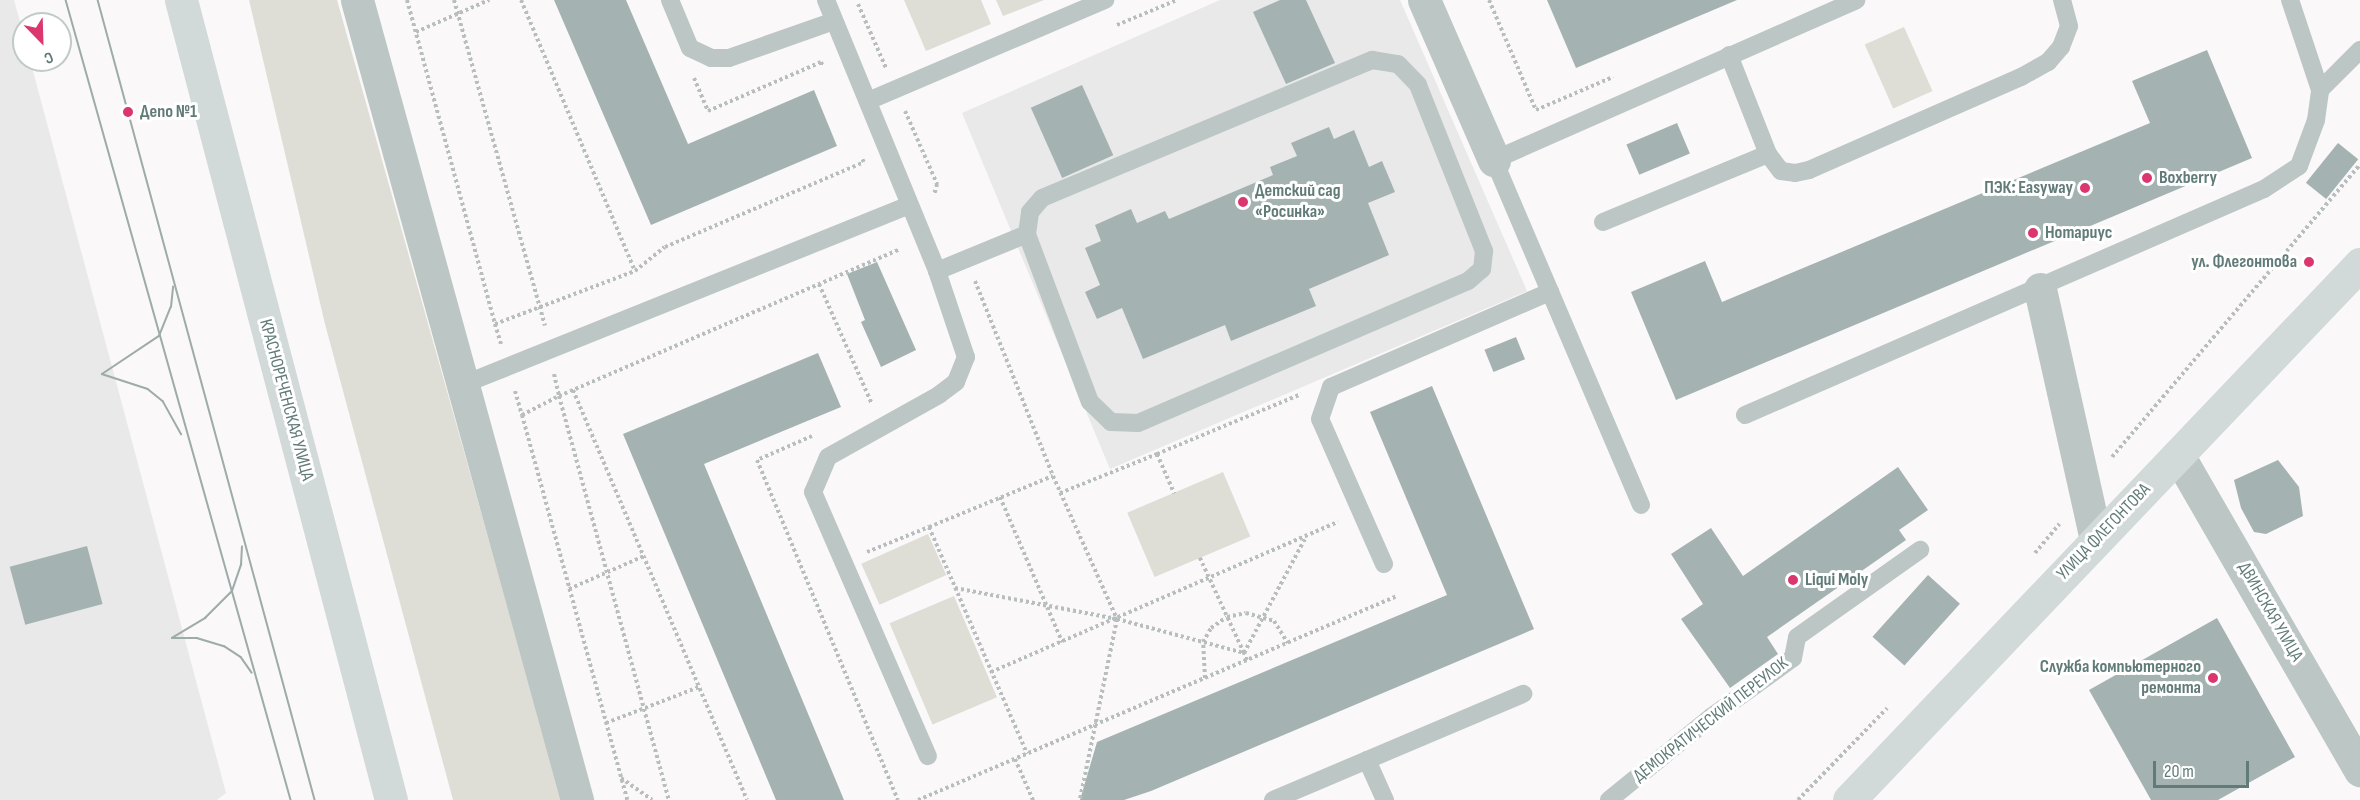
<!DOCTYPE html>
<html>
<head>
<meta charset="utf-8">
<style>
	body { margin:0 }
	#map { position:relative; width:2360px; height:800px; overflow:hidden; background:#faf8f8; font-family:"Sofia Sans Condensed",sans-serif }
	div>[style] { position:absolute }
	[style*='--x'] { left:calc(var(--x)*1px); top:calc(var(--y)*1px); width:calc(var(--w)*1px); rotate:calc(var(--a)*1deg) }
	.built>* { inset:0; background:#e8e9e8 }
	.green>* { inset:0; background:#deded7; transform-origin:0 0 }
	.building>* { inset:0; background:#a4b3b2; transform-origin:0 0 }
	.path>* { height:4px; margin-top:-2px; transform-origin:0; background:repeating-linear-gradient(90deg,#b8bebe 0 3px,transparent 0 6px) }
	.lane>* { height:18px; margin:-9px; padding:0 9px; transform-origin:9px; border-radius:9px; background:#bcc6c5 }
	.street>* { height:33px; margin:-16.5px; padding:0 16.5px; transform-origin:16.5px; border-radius:16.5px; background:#bcc6c5 }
	.secondary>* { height:33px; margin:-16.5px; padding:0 16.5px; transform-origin:16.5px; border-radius:16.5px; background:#d2dad9 }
	.primary>* { height:33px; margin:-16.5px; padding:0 16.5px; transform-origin:16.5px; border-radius:16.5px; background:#d2dad9 }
	.tram>* { height:1.5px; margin:-0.75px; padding:0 0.75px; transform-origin:0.75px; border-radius:0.75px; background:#9daba9 }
	.dots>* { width:16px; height:16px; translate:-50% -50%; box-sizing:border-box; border:3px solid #fff; border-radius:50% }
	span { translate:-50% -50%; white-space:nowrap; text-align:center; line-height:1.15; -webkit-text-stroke:6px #fff; paint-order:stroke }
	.poi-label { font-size:18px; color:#617b78; font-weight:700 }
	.left { translate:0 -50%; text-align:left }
	.right { translate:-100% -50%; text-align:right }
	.street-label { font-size:18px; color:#617b78 }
	.north { position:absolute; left:12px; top:12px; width:60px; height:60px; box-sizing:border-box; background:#fff; border:2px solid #c0cac9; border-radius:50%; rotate:157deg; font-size:16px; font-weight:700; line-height:24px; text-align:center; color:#617b78 }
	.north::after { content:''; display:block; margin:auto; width:21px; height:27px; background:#db366d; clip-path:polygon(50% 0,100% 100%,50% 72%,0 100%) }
	.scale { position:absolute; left:2153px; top:761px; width:96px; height:27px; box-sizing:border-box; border:3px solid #617b78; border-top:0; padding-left:8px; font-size:18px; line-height:21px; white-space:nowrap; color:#617b78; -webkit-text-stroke:4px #fff; paint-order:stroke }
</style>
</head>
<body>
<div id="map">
	<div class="built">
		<div style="clip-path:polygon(0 0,14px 0,24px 36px,24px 60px,30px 60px,226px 793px,217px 800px,0 800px)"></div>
		<div style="clip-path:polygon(1220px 0,1400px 0,1527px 291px,1110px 469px,962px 113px)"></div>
	</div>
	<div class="green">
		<div style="clip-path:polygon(249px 0,337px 0,562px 800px,453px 800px,325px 324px)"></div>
		<div style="clip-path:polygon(904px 0,981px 0,991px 24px,926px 51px)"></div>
		<div style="clip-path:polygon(996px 0,1044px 0,1003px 16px)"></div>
		<div style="left:1904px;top:27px;width:70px;height:43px;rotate:66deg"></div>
		<div style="left:1223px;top:472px;width:70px;height:104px;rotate:67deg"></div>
		<div style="left:928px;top:534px;width:45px;height:73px;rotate:66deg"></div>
		<div style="left:954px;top:596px;width:110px;height:70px;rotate:67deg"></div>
	</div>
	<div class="building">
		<div style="clip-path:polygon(554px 0,626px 0,688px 144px,814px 90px,837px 146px,651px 225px)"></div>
		<div style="clip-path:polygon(1280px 0,1306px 0,1335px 63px,1286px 84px,1253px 12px)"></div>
		<div style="clip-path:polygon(1547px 0,1737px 0,1576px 68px)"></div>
		<div style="clip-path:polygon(2207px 50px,2252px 158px,1676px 400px,1631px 292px,1705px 261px,1722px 302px,2150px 123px,2132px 81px)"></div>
		<div style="left:1082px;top:85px;width:77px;height:56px;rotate:66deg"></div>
		<div style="left:1677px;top:123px;width:33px;height:55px;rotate:67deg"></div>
		<div style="clip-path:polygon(1329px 127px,1334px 139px,1354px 130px,1369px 167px,1382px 161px,1395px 192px,1368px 203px,1389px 255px,1309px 289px,1316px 306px,1231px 341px,1225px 325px,1143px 359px,1122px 308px,1097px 319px,1085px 292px,1100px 285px,1085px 248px,1101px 241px,1095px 225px,1131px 209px,1137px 223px,1165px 211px,1169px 219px,1273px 175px,1270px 167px,1297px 156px,1291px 143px)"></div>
		<div style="left:2338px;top:143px;width:26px;height:51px;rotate:39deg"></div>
		<div style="clip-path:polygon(877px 262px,916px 350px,881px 367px,861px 322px,865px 320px,847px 274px)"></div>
		<div style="left:1516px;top:337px;width:24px;height:34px;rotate:68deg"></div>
		<div style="clip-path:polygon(818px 353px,841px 407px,704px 464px,844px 800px,776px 800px,623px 434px)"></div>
		<div style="clip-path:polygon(1432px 386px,1534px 629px,1151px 791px,1124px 800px,1080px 800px,1097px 742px,1447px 595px,1370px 412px)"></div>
		<div style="clip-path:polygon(2278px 460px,2299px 487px,2303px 516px,2266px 534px,2254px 532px,2241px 508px,2234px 480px)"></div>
		<div style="clip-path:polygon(1898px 467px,1928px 510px,1899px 530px,1906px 540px,1767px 637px,1778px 654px,1730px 688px,1681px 619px,1703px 604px,1671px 554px,1711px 528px,1743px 576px)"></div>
		<div style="left:87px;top:546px;width:60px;height:80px;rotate:75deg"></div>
		<div style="left:1928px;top:575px;width:43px;height:83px;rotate:42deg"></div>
		<div style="clip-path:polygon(2217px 618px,2295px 757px,2218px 800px,2151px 800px,2089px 690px)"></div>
	</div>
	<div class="path">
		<div style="--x:407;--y:0;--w:336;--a:74.8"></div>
		<div style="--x:454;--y:0;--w:338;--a:74.4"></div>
		<div style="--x:521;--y:0;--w:294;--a:67.2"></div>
		<div style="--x:1489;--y:0;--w:120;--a:66.9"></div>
		<div style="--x:1536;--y:110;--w:84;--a:-23.2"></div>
		<div style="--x:858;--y:4;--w:70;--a:66.4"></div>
		<div style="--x:1117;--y:25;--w:65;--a:-22.6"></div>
		<div style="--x:416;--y:32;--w:80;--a:-23.7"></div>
		<div style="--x:694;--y:78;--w:36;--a:67"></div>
		<div style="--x:708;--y:111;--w:123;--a:-23.4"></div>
		<div style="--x:821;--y:62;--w:5;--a:68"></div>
		<div style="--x:905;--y:111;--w:80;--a:66.3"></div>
		<div style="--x:937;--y:184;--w:11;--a:105"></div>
		<div style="--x:975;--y:281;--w:210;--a:68.2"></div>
		<div style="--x:1053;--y:476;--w:157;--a:65.9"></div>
		<div style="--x:1117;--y:619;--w:185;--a:101.6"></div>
		<div style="--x:819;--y:284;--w:131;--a:66.2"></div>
		<div style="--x:501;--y:344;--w:21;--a:-107"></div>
		<div style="--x:495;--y:324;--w:150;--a:-20.7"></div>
		<div style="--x:635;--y:271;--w:38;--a:-39"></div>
		<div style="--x:665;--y:247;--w:216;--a:-23.1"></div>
		<div style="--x:864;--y:162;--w:4;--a:-124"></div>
		<div style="--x:554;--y:374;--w:23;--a:77"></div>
		<div style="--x:559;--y:396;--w:371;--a:-23.3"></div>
		<div style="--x:573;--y:390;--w:445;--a:67"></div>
		<div style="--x:515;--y:391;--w:25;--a:74"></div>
		<div style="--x:522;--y:415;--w:42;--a:-27.2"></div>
		<div style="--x:559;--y:396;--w:419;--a:74.8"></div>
		<div style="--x:522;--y:415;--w:399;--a:74.7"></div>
		<div style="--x:812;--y:436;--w:60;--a:156.4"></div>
		<div style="--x:757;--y:460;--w:368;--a:67.5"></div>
		<div style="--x:1157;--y:454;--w:156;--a:-22.6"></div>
		<div style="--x:2112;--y:457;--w:383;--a:-49.7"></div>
		<div style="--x:1060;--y:493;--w:105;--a:-21.9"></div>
		<div style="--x:1157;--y:454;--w:43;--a:66.4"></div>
		<div style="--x:1000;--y:497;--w:158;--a:66.8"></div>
		<div style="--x:929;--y:527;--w:134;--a:-22.4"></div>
		<div style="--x:867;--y:552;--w:67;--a:-22"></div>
		<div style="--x:929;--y:527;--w:247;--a:66.6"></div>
		<div style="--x:2035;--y:553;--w:38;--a:-50"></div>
		<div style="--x:955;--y:588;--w:165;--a:10.8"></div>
		<div style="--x:1117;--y:619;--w:131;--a:15"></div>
		<div style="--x:1244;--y:653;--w:105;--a:-114.9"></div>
		<div style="--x:569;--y:589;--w:82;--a:-23.7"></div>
		<div style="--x:1247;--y:660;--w:8;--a:-113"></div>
		<div style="--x:1244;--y:653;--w:132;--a:-61.9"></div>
		<div style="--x:991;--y:672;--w:378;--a:-23.4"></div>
		<div style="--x:1205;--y:678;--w:36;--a:-93"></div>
		<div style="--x:1203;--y:642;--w:16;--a:-60"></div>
		<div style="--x:1211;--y:628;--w:19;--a:-35"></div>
		<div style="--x:1227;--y:617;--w:19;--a:-12"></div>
		<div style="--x:1246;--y:613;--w:29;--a:16"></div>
		<div style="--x:1274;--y:621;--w:26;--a:58"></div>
		<div style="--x:606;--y:723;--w:100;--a:-21.2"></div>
		<div style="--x:1015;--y:759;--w:45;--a:66.3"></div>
		<div style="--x:621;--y:778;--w:38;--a:35"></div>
		<div style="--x:918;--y:800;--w:521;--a:-23.07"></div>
		<div style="--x:1798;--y:800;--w:128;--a:-45.9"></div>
	</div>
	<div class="lane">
		<div style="--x:670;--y:0;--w:52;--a:67.4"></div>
		<div style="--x:690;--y:48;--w:23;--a:25"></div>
		<div style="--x:711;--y:58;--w:18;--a:0"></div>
		<div style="--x:729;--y:58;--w:111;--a:-19.4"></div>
		<div style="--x:826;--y:0;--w:293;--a:67.7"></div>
		<div style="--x:937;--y:271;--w:91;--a:71.4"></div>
		<div style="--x:966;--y:357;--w:27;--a:112"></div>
		<div style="--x:956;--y:382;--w:21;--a:143"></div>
		<div style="--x:939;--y:395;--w:127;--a:150.8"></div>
		<div style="--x:828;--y:457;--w:38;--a:113"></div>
		<div style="--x:813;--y:492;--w:288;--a:66.5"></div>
		<div style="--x:1729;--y:55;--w:106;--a:68.5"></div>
		<div style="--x:1768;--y:154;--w:21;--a:53"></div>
		<div style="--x:1781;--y:171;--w:14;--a:8"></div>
		<div style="--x:1795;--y:173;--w:14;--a:-12"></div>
		<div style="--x:1809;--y:170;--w:232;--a:-23.7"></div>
		<div style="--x:2021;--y:77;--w:31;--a:-29"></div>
		<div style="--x:2048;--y:62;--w:20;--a:-49"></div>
		<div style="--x:2061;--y:47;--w:22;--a:-69"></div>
		<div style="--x:2069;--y:26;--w:27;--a:-105"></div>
		<div style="--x:2320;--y:90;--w:57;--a:-45"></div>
		<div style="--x:868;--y:101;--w:258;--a:-23.1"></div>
		<div style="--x:1603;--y:222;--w:178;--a:-22.4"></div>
		<div style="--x:937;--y:271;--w:97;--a:-22.3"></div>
		<div style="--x:1027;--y:234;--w:22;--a:-82"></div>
		<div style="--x:1030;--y:212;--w:18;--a:-49"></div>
		<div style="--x:1042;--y:198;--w:358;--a:-22.7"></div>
		<div style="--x:1372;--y:60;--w:26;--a:9"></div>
		<div style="--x:1398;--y:64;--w:29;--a:46"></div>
		<div style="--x:1418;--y:85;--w:179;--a:68.3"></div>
		<div style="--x:1484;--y:251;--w:18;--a:96"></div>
		<div style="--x:1482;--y:269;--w:18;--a:139"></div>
		<div style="--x:1468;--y:281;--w:359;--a:156.7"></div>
		<div style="--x:1138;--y:423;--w:27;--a:-178"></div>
		<div style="--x:1111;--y:422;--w:29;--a:-136"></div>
		<div style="--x:1090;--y:402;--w:179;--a:-110.6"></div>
		<div style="--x:462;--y:385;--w:482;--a:-21.9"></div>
		<div style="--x:1745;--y:415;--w:566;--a:-23.53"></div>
		<div style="--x:2264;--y:189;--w:42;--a:-33.3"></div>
		<div style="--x:2299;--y:166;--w:49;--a:-69.7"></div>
		<div style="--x:2316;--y:120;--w:30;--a:-82"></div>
		<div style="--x:2320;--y:90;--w:95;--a:-108.4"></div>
		<div style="--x:1641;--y:505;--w:375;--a:-113.1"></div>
		<div style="--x:1494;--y:160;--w:396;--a:-23.8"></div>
		<div style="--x:1384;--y:564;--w:158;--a:-113.8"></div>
		<div style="--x:1320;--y:419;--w:34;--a:-71"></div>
		<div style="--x:1331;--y:387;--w:239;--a:-23.5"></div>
		<div style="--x:1367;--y:760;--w:44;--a:65.8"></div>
		<div style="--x:1273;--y:800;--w:272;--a:-23"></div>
		<div style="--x:1609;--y:800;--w:132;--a:-39.1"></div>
		<div style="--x:1711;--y:717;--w:101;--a:-35.7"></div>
		<div style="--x:1793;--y:658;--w:21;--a:-79"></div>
		<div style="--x:1797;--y:637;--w:151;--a:-35.3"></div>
	</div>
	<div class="street">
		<div style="--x:357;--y:0;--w:830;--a:74.62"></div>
		<div style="--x:1424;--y:0;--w:175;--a:66.4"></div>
		<div style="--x:2040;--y:289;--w:257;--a:77.4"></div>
		<div style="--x:2178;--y:455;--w:364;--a:60"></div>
	</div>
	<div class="secondary">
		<div style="--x:1849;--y:800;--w:741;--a:-46.37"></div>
	</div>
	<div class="primary">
		<div style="--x:181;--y:0;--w:827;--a:75.29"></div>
	</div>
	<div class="tram">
		<div style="--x:66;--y:0;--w:831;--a:74.29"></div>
		<div style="--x:98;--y:0;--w:829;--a:74.82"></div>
		<div style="--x:102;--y:374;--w:69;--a:-33.7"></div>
		<div style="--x:159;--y:336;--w:31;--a:-68"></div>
		<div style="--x:171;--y:307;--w:20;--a:-84"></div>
		<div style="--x:102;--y:374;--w:48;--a:18.1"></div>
		<div style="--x:148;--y:389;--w:19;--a:39"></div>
		<div style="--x:163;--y:401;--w:38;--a:61"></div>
		<div style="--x:172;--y:638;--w:39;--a:-31"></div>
		<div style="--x:205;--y:618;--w:38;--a:-45"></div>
		<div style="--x:232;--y:591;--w:28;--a:-71"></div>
		<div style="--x:241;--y:565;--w:18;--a:-87"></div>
		<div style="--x:172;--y:638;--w:25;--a:0"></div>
		<div style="--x:197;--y:638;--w:28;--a:17"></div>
		<div style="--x:224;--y:646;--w:20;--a:33"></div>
		<div style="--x:241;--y:657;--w:19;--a:55"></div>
	</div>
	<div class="dots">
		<div style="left:128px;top:112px;background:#db366d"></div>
		<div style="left:2147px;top:178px;background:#db366d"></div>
		<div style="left:2085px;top:188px;background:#db366d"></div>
		<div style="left:1243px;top:202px;background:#db366d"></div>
		<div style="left:2033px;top:233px;background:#db366d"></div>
		<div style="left:2309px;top:262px;background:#db366d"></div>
		<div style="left:1793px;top:580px;background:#db366d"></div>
		<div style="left:2213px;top:678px;background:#db366d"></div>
	</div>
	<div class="poi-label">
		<span class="left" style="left:140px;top:112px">Депо №1</span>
		<span class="left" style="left:2159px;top:178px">Boxberry</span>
		<span class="right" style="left:2073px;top:188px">ПЭК: Easyway</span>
		<span class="left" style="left:1255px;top:202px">Детский сад<br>«Росинка»</span>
		<span class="left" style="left:2045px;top:233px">Нотариус</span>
		<span class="right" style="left:2297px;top:262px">ул. Флегонтова</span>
		<span class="left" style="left:1805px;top:580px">Liqui Moly</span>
		<span class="right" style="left:2201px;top:678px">Служба компьютерного<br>ремонта</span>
	</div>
	<div class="street-label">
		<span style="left:286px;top:400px;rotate:75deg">КРАСНОРЕЧЕНСКАЯ УЛИЦА</span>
		<span style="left:2104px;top:532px;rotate:-46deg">УЛИЦА ФЛЕГОНТОВА</span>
		<span style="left:2270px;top:612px;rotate:60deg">ДВИНСКАЯ УЛИЦА</span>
		<span style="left:1711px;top:720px;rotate:-38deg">ДЕМОКРАТИЧЕСКИЙ ПЕРЕУЛОК</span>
	</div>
	<div class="north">С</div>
	<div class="scale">20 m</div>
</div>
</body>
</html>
